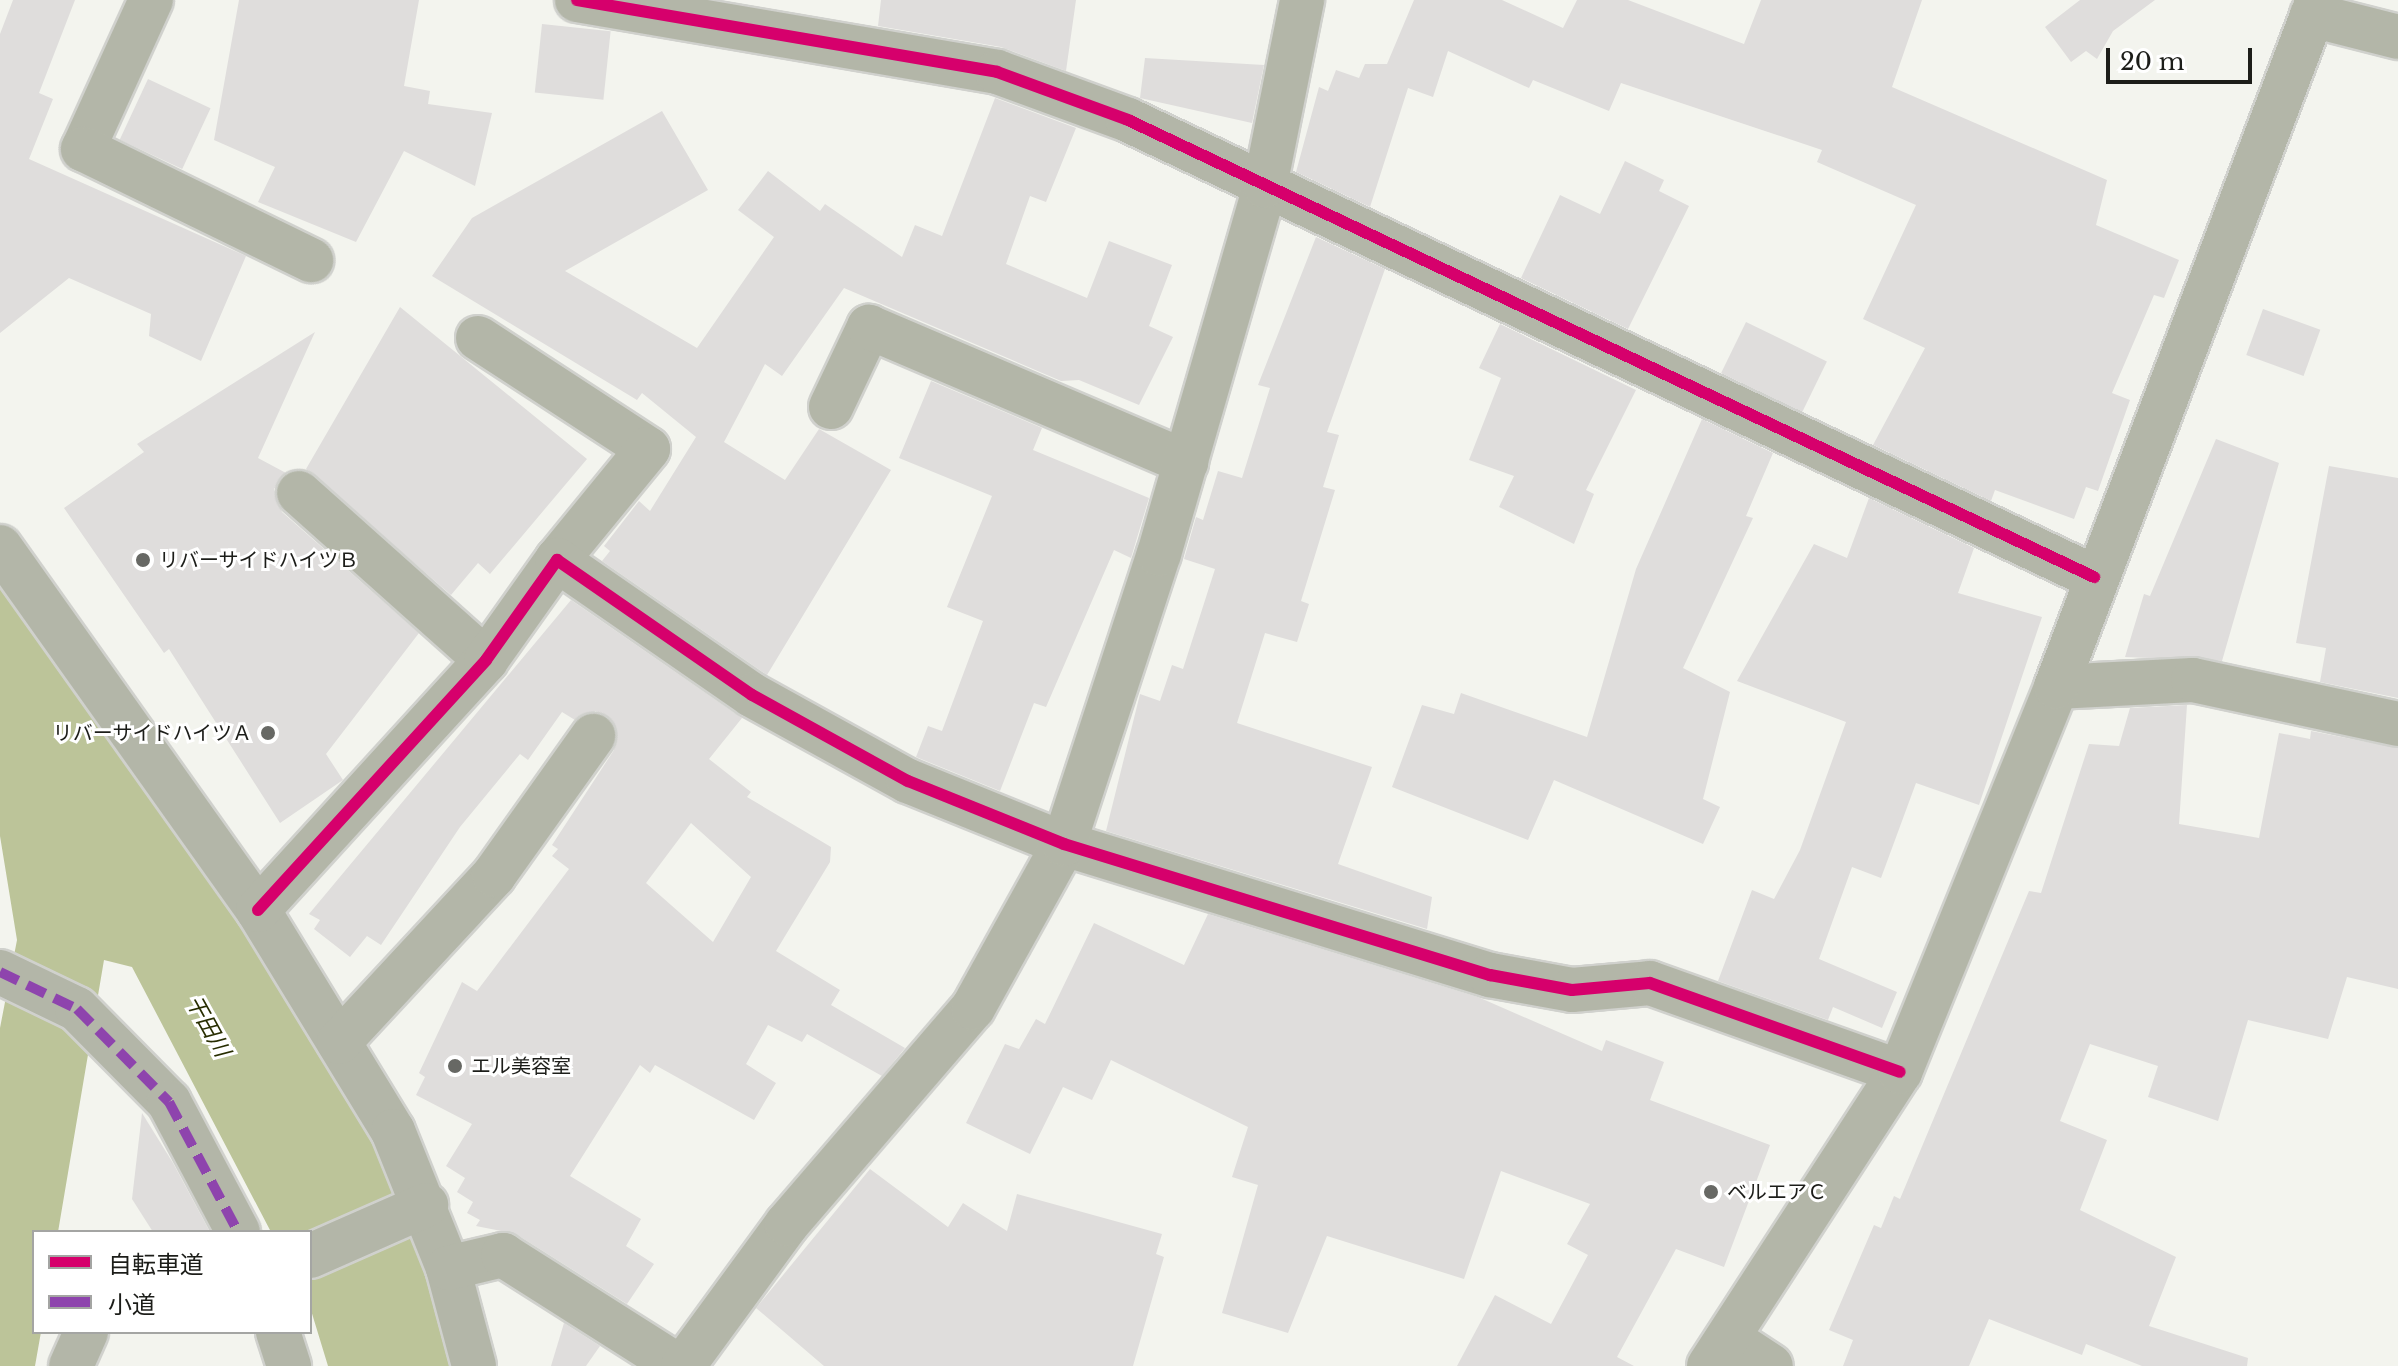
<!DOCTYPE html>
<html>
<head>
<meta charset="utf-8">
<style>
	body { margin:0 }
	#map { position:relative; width:2398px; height:1366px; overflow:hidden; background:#f3f4ee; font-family:"Libre Baskerville","Noto Sans JP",serif }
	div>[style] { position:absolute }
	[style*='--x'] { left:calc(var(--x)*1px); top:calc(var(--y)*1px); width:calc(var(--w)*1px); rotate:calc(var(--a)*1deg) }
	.water>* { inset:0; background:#bcc499 }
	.building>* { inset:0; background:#dfdddc; transform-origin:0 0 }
	.roads { filter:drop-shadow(2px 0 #d0d1cd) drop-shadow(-2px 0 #d0d1cd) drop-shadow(0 2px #d0d1cd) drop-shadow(0 -2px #d0d1cd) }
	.minor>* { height:44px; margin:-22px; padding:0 22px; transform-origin:22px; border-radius:22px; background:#b3b6a8 }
	.quiet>* { height:10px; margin-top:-5px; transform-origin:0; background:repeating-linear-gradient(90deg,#8e44ad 0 20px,transparent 0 30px) }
	.cycleway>* { height:12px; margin:-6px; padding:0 6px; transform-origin:6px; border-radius:6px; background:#d6006c }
	.dots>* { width:22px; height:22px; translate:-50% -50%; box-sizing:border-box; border:4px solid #fff; border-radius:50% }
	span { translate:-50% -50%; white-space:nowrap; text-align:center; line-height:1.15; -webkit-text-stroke:6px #fff; paint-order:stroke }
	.poi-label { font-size:20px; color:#1c1d19 }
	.left { translate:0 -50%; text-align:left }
	.right { translate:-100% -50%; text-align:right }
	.water-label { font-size:22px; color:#272d00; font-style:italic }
	.legend { position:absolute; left:32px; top:1230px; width:280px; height:104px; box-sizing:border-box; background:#fff; border:2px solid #a4a5a3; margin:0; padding:10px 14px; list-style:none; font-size:24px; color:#1c1d19 }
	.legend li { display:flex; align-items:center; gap:16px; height:40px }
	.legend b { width:40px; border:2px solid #a4a5a3 }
	.scale { position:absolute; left:2106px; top:48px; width:146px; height:36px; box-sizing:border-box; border:4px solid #1c1d19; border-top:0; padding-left:10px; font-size:24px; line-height:28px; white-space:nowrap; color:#1c1d19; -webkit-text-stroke:6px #fff; paint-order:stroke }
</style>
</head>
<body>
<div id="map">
	<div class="water">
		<div style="clip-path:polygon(0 568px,372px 1120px,461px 1366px,328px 1366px,310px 1307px,310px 1232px,271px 1232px,132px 967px,104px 960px,58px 1232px,34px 1232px,34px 1332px,41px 1332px,35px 1366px,0 1366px,0 1028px,17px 940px,0 836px)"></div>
	</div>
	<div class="building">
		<div style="clip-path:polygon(13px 0,75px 0,39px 93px,53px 99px,29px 159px,246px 256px,201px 361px,149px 336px,151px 314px,69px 278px,0 333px,0 34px)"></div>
		<div style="clip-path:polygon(239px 0,419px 0,404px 86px,430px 91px,428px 104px,492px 113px,475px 186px,404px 151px,356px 242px,258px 202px,275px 167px,214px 140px)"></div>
		<div style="clip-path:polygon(881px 0,1076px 0,1066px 71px,1001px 47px,878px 26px)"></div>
		<div style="clip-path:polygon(1414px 0,1502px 0,1563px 28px,1577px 0,1628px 0,1744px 44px,1761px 0,1922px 0,1892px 87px,2107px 180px,2096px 225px,2179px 260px,2164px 298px,2154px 295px,2112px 393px,2130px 400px,2098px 491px,2086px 487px,2074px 519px,1995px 490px,1991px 501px,1873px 445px,1925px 348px,1863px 319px,1916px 205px,1817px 162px,1822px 150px,1621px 83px,1609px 111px,1533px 80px,1529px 88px,1448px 51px,1433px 97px,1408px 88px,1370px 207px,1296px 172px,1319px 87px,1328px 91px,1336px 70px,1359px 78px,1365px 64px,1387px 64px)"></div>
		<div style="clip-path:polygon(2080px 0,2155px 0,2113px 31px,2097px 59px,2086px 51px,2071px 62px,2045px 27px)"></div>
		<div style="left:542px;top:24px;width:69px;height:69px;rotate:6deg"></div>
		<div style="clip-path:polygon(1145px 58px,1264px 65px,1252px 123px,1140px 98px)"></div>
		<div style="left:148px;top:79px;width:69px;height:67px;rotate:25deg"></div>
		<div style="clip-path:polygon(995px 98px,1076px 128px,1046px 202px,1030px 196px,1006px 264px,1087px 298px,1109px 241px,1172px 265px,1149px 326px,1173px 337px,1139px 405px,1079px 380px,1061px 381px,844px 288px,782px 376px,765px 364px,724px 442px,785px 480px,819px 429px,891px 470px,767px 675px,602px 561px,610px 551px,604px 546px,639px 501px,650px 511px,696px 437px,642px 393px,637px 400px,432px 276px,472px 218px,662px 111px,708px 190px,565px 271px,697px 348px,774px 237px,738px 210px,768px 171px,820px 211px,825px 204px,902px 257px,915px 225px,942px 236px)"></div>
		<div style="clip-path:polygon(1625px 161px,1664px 180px,1659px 191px,1689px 206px,1628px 329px,1521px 278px,1560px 195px,1600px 214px)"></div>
		<div style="clip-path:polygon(1316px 237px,1385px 269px,1327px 432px,1339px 435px,1323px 487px,1335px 490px,1301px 601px,1309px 604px,1297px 642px,1265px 633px,1237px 723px,1372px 767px,1338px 864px,1432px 897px,1427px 929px,1106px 831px,1140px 694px,1160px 701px,1172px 665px,1183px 669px,1215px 569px,1184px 559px,1196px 517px,1203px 520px,1218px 471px,1242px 478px,1270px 388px,1258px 385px)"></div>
		<div style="clip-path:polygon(400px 307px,587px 459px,490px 574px,478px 563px,451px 595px,306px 469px)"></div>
		<div style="left:2263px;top:309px;width:61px;height:49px;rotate:20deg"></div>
		<div style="left:1746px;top:322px;width:90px;height:57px;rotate:26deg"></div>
		<div style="clip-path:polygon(1500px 324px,1636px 390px,1586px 490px,1594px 494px,1574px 544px,1499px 507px,1514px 476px,1469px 460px,1501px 378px,1479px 368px)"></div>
		<div style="clip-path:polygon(315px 332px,258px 458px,286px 473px,274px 489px,282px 512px,419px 633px,326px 754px,343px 780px,280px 823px,169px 649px,164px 653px,64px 508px,144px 452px,137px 444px)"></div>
		<div style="clip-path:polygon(931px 381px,1042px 428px,1033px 450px,1149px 498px,1131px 558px,1114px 550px,1046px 707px,1034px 703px,1000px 791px,916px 757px,928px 726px,942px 731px,983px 621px,947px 607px,992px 496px,899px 458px)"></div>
		<div style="clip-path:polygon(1702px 419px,1773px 453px,1746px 516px,1753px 518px,1683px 668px,1730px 692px,1703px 799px,1720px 807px,1703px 844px,1554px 780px,1528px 840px,1392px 787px,1422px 705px,1454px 714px,1461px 693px,1587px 737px,1636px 569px)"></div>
		<div style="clip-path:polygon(2216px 439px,2279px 463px,2222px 661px,2125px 657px,2144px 594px,2150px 596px)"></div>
		<div style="clip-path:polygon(2329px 466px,2398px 478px,2398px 698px,2320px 682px,2326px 648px,2296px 643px)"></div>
		<div style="clip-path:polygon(1869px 498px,1974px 548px,1958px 593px,2042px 617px,1979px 805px,1916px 783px,1881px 878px,1852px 867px,1819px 959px,1897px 992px,1882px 1028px,1833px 1007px,1828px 1020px,1718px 981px,1752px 890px,1774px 899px,1800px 850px,1846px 722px,1737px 681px,1814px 544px,1847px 558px)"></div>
		<div style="clip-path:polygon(evenodd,571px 600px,742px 718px,709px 759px,751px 792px,747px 797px,831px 847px,830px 862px,776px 951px,840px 990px,831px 1005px,905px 1048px,882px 1076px,807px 1034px,802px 1042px,768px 1025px,746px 1064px,776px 1083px,754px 1120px,655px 1065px,650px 1073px,640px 1065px,570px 1176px,641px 1219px,626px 1246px,654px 1264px,627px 1304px,516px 1234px,476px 1226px,480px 1220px,467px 1213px,473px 1202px,457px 1192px,465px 1178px,446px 1166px,472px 1124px,416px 1095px,425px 1077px,419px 1073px,462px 982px,477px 991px,569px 869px,552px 856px,558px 849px,552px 845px,614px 750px,615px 725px,596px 711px,575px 720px,562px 712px,528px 760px,520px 754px,460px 827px,381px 945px,367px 936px,350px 957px,314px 929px,320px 920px,309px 914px,571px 600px,691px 823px,751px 877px,713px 942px,646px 883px,691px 823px)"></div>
		<div style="clip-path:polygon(2187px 705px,2179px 824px,2259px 838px,2279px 733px,2310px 739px,2311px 731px,2398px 748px,2398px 989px,2347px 977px,2328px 1039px,2248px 1020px,2218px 1121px,2148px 1097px,2158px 1066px,2090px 1044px,2060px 1121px,2107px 1140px,2080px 1210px,2176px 1257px,2149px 1326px,2248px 1358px,2247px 1366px,2142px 1366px,2086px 1344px,2082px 1355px,1989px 1319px,1969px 1366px,1843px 1366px,1853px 1340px,1829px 1330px,1874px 1225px,1881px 1228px,1894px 1196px,1900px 1199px,2029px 891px,2041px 893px,2089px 744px,2119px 746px,2130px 708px)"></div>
		<div style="clip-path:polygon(1208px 914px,1478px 997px,1602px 1051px,1606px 1040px,1664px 1062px,1650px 1100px,1770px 1145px,1724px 1267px,1676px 1249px,1617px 1357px,1634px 1366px,1457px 1366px,1495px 1295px,1551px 1324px,1588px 1255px,1567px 1244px,1590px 1204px,1501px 1171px,1464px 1279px,1327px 1236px,1288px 1333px,1222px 1313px,1258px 1185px,1232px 1177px,1248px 1127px,1111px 1060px,1092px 1100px,1063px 1087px,1030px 1154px,966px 1123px,1005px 1044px,1019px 1049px,1036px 1019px,1045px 1024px,1094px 923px,1184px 965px)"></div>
		<div style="clip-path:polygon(142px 1113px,173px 1163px,210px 1232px,153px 1232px,132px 1199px)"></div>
		<div style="clip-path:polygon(870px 1169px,948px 1227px,963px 1203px,1007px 1231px,1017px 1194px,1162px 1234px,1156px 1254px,1164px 1257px,1133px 1366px,824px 1366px,756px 1308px)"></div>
		<div style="clip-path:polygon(564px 1323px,600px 1346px,586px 1366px,551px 1366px)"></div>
	</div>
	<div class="roads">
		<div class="minor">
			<div style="--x:151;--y:0;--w:164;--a:114.5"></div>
			<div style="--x:83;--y:149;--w:254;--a:26"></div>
			<div style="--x:577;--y:0;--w:426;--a:9.7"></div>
			<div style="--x:997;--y:72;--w:140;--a:20.1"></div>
			<div style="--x:1128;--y:120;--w:1069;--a:25.32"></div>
			<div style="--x:2312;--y:15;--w:89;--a:14.3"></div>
			<div style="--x:478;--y:338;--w:203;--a:33.1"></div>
			<div style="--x:648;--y:449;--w:144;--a:129.3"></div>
			<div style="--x:831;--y:407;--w:89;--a:-64.6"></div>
			<div style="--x:869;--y:327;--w:345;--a:23.1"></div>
			<div style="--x:299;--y:493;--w:251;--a:41.8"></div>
			<div style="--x:0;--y:547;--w:445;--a:54.6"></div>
			<div style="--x:258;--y:910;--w:259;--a:58.6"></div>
			<div style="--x:393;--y:1131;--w:148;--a:68.1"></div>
			<div style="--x:448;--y:1268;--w:101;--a:75.1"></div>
			<div style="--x:2056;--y:687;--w:137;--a:-2.9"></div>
			<div style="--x:2193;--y:680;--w:210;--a:12.1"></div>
			<div style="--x:258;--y:910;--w:338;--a:-47.6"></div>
			<div style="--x:486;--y:660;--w:123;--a:-54.6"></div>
			<div style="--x:557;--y:560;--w:237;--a:34.7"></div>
			<div style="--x:752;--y:695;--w:178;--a:28.9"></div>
			<div style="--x:908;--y:781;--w:168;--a:22"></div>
			<div style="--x:1064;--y:844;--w:446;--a:17.1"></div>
			<div style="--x:1490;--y:975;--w:83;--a:10.4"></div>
			<div style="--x:1572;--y:990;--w:78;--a:-5.1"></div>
			<div style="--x:1650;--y:983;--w:265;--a:19.6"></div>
			<div style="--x:0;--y:972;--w:85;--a:25.7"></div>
			<div style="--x:77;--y:1009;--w:131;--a:45.3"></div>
			<div style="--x:169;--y:1102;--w:147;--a:62"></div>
			<div style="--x:339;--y:1042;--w:228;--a:-47.1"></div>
			<div style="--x:494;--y:875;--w:171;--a:-54.5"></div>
			<div style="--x:310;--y:1256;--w:127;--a:-23.7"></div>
			<div style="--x:448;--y:1268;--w:57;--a:-13.3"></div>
			<div style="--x:503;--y:1255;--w:207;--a:32.4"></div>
			<div style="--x:278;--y:1332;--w:36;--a:72"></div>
			<div style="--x:1728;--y:1338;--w:51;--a:33.1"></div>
			<div style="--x:71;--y:1366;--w:37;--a:-66"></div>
			<div style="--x:683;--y:1366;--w:176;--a:-53.8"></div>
			<div style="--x:787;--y:1224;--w:285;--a:-49.3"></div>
			<div style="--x:973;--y:1008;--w:188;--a:-61"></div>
			<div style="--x:1064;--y:844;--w:305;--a:-71.9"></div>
			<div style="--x:1159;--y:554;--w:383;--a:-73.9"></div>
			<div style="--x:1265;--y:186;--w:190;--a:-78.7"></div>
			<div style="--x:1709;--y:1366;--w:351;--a:-57"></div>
			<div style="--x:1900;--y:1072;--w:415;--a:-67.9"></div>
			<div style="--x:2056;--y:687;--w:735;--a:-69.12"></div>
		</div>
	</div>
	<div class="quiet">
		<div style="--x:0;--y:972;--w:85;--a:25.7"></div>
		<div style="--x:77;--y:1009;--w:131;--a:45.3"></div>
		<div style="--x:169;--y:1102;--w:147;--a:62"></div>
	</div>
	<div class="cycleway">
		<div style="--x:577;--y:0;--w:426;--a:9.7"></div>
		<div style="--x:997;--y:72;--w:140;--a:20.1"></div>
		<div style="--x:1128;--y:120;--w:1069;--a:25.32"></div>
		<div style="--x:258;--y:910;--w:338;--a:-47.6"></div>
		<div style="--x:486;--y:660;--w:123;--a:-54.6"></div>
		<div style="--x:557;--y:560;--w:237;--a:34.7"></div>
		<div style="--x:752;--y:695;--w:178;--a:28.9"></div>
		<div style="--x:908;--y:781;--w:168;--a:22"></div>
		<div style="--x:1064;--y:844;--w:446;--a:17.1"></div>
		<div style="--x:1490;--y:975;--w:83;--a:10.4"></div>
		<div style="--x:1572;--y:990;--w:78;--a:-5.1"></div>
		<div style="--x:1650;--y:983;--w:265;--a:19.6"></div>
	</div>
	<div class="dots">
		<div style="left:143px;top:560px;background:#676864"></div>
		<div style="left:268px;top:733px;background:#676864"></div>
		<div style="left:455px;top:1066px;background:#676864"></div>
		<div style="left:1711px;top:1192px;background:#676864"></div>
	</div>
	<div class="poi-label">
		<span class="left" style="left:159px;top:560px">リバーサイドハイツＢ</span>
		<span class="right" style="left:252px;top:733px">リバーサイドハイツＡ</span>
		<span class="left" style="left:471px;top:1066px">エル美容室</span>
		<span class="left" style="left:1727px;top:1192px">ベルエアＣ</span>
	</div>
	<div class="water-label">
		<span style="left:208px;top:1026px;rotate:61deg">干田川</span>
	</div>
	<ul class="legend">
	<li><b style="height:10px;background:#d6006c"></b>自転車道</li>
	<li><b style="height:10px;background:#8e44ad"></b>小道</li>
	</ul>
	<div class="scale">20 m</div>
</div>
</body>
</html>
